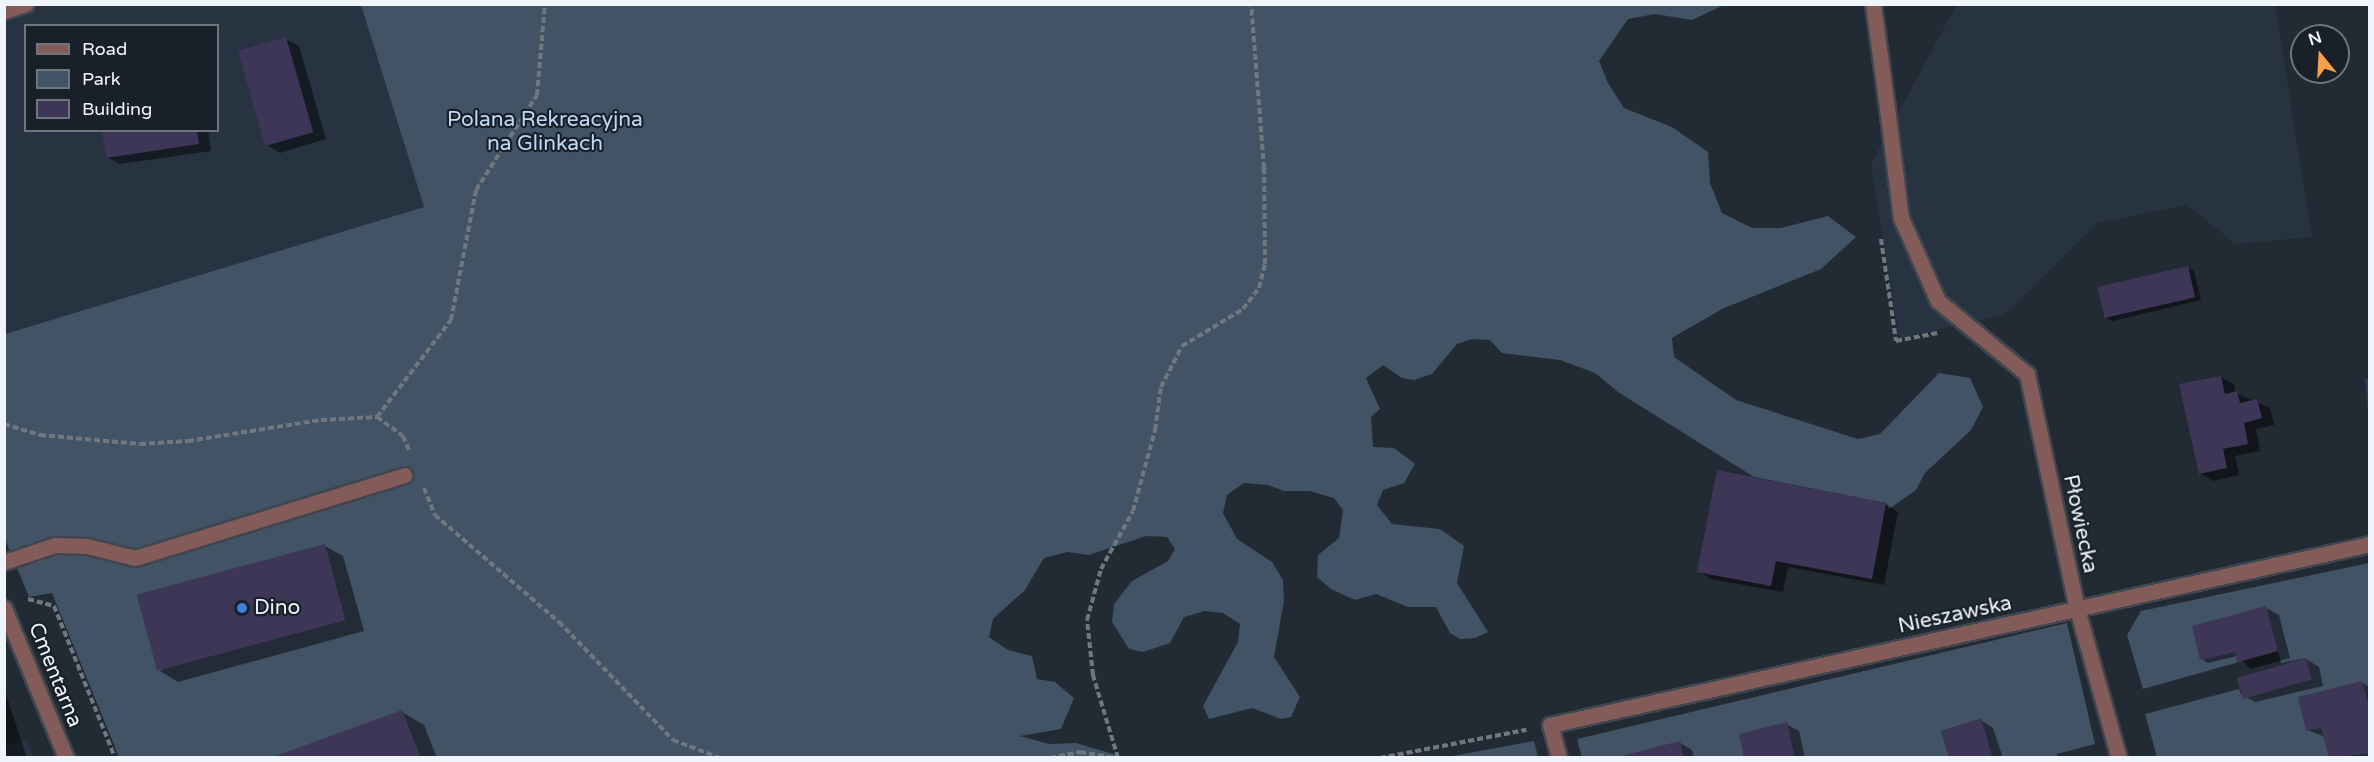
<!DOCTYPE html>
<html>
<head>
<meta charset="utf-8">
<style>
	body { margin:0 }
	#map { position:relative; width:2374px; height:762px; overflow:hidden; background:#222a33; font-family:"Varela Round",sans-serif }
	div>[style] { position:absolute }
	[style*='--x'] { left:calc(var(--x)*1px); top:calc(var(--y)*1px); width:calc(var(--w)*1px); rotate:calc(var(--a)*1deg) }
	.built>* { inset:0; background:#273341 }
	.green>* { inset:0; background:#425365 }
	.shadow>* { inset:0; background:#0007 }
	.building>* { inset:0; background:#3e3657; transform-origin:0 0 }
	.path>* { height:4px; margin-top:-2px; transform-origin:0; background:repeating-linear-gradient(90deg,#70777f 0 6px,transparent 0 9px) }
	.roads { filter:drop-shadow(2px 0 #3f464f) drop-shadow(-2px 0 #3f464f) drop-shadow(0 2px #3f464f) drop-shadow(0 -2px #3f464f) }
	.service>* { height:15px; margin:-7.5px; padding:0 7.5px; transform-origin:7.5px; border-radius:7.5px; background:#835b59 }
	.minor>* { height:15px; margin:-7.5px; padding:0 7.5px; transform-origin:7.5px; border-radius:7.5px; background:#835b59 }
	.tertiary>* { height:15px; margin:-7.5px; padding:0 7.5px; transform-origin:7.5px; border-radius:7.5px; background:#835b59 }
	.dots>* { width:16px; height:16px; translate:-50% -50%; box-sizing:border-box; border:3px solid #192029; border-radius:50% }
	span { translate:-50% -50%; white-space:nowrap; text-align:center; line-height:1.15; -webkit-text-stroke:4.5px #192029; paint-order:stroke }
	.park-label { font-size:21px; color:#bcd8f7 }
	.street-label { font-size:21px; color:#eff5fb }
	.poi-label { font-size:21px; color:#eff5fb }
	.left { translate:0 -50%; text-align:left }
	.frame { position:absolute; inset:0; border:6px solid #eff5fb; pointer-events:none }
	.legend { position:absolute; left:24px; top:24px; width:195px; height:108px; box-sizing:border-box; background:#192029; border:2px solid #6f757d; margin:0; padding:8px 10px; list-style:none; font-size:18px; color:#eff5fb }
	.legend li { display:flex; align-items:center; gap:12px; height:30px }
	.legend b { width:30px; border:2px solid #6f757d }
	.north { position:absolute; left:2290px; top:24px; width:60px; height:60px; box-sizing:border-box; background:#192029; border:2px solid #6f757d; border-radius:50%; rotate:342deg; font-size:16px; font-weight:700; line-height:24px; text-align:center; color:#eff5fb }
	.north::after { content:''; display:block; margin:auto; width:21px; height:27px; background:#f8a14a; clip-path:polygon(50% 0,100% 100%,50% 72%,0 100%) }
</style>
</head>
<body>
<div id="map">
	<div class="built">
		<div style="clip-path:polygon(evenodd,5px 5px,361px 5px,424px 207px,5px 334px,5px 5px,26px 26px,218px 26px,218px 130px,26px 130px,26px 26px)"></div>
		<div style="clip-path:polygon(1956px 5px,2275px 5px,2312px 237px,2236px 244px,2186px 205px,2098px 223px,2004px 315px,1899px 339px,1871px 164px)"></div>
		<div style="clip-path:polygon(26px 739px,34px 757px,5px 757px,5px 748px)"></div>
	</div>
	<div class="green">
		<div style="clip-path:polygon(361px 5px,1724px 5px,1692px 20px,1655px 14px,1628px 19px,1599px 61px,1608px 83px,1624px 108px,1672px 127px,1708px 152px,1710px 183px,1722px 213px,1752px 228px,1781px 228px,1828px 216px,1856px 237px,1821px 269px,1722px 309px,1672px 338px,1674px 357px,1736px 400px,1858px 439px,1880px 434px,1939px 373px,1970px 378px,1983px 407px,1971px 430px,1925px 473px,1916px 490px,1889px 509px,1886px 503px,1754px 477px,1618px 392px,1595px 373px,1560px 360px,1502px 353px,1490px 340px,1472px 339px,1457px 344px,1432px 374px,1414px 380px,1402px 378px,1383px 365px,1366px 378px,1380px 409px,1371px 417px,1373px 447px,1394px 448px,1415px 464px,1404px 483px,1383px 490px,1377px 505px,1392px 524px,1440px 529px,1464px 546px,1457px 583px,1488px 632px,1475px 638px,1460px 639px,1450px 633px,1436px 607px,1408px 607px,1376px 594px,1355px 600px,1331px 589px,1317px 577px,1318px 555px,1339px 538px,1343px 510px,1334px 498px,1310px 491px,1284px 491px,1268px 485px,1244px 483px,1227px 495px,1223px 513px,1237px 539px,1272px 562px,1283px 580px,1284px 601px,1274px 657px,1300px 697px,1291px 717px,1281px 719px,1252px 708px,1209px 719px,1203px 706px,1238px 642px,1240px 624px,1223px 613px,1205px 611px,1184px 617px,1170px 643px,1143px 652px,1129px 649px,1112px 622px,1114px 604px,1132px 581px,1168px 561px,1175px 549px,1167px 537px,1146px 536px,1089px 555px,1067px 552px,1044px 558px,1025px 590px,993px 619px,989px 637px,1008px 650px,1032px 656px,1037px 679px,1055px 682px,1074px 698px,1061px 729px,1020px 736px,1049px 744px,1076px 743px,1123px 757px,119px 757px,52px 593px,29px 597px,5px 539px,5px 334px,424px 207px)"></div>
		<div style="clip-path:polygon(2369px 563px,2369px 757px,2157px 757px,2145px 714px,2239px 689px,2241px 695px,2311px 679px,2306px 658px,2281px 663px,2278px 651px,2143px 689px,2127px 635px,2141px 611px)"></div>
		<div style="clip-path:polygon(2067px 623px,2095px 744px,2057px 754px,2057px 757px,1993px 757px,1980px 719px,1941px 731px,1949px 757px,1582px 758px,1577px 739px)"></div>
		<div style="clip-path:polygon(1534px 741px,1538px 757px,1447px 757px)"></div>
	</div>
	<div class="shadow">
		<div style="clip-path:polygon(286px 39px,299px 46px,326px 139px,280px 153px,267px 145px)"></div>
		<div style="clip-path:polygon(103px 130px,208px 130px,211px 151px,120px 164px,107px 157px)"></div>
		<div style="clip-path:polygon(2188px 268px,2194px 271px,2201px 300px,2113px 321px,2106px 318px)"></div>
		<div style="clip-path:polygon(2221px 377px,2234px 384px,2236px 393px,2270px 408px,2274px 425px,2256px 429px,2260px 451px,2235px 456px,2239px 475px,2213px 481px,2200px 473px)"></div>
		<div style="clip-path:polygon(1886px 504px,1898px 512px,1884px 585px,1788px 567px,1783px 592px,1711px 579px,1699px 571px)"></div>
		<div style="clip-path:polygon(325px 546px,343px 556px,364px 631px,178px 682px,160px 671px)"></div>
		<div style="clip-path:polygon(2266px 608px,2279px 615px,2290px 658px,2251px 669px,2237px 656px,2208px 663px,2202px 659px)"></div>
		<div style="clip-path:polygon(2306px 659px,2319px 667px,2323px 686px,2255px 702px,2242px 695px)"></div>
		<div style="clip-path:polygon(2362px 683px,2370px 687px,2370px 758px,2330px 758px,2325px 737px,2308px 730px)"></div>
		<div style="clip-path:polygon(4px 688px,27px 758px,4px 758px)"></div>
		<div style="clip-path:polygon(402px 712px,424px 725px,437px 758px,277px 758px)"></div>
		<div style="clip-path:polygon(1981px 720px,1993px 728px,2003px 758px,1950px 758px)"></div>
		<div style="clip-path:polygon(1786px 724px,1799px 731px,1805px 758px,1746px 758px)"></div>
		<div style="clip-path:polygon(1680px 743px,1692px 750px,1694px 758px,1623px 758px)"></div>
	</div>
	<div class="building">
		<div style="left:286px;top:37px;width:99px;height:50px;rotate:74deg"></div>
		<div style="clip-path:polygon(102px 130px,197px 130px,199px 144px,106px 158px)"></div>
		<div style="left:2188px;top:266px;width:32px;height:93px;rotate:77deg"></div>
		<div style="clip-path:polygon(2221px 376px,2225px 394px,2237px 391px,2240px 403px,2257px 399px,2262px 418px,2244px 423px,2248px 444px,2223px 449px,2227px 468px,2199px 474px,2179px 384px)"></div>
		<div style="clip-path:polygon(2365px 379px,2370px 379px,2370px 409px,2368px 409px)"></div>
		<div style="clip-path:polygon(1717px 470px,1886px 503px,1872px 579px,1776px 561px,1771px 586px,1697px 572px)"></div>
		<div style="left:325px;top:544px;width:79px;height:195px;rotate:75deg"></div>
		<div style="clip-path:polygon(2266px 606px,2278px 651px,2237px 662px,2235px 652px,2200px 660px,2192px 626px)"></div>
		<div style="left:2306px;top:658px;width:22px;height:72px;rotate:74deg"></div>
		<div style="clip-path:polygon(2362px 681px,2370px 710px,2370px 753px,2329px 758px,2321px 728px,2306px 731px,2298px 697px)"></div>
		<div style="clip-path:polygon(402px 710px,421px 758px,273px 758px,273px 757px)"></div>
		<div style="clip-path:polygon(1981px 719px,1993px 758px,1949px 758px,1941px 731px)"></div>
		<div style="clip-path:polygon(1787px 722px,1795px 758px,1744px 758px,1739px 734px)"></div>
		<div style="clip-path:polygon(1680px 741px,1684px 758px,1622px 758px,1621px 756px)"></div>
	</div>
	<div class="path">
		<div style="--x:1881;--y:239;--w:103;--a:81.6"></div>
		<div style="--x:1896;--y:341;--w:42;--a:-11"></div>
		<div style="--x:377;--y:417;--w:122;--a:-52.7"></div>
		<div style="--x:451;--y:320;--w:132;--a:-79.1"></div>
		<div style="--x:476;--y:190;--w:113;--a:-57.3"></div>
		<div style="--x:537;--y:95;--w:91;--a:-85"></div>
		<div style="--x:4;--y:424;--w:38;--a:17"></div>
		<div style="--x:40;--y:435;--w:100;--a:5.1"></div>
		<div style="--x:140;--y:444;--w:48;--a:-3.6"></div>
		<div style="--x:188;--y:441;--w:135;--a:-9"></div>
		<div style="--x:321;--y:420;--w:56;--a:-3.1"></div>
		<div style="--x:377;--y:417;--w:32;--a:36"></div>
		<div style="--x:403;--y:436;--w:15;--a:67"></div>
		<div style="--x:424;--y:488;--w:29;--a:68"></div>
		<div style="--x:435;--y:515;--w:164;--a:40.8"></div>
		<div style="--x:559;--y:622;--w:164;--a:46"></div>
		<div style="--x:673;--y:740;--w:50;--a:21"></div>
		<div style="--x:28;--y:599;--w:27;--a:15"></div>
		<div style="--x:54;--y:606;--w:164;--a:68.1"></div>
		<div style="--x:1050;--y:758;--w:31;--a:-11"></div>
		<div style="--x:1080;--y:752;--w:35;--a:10"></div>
		<div style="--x:1118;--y:758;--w:87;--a:-106.8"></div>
		<div style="--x:1093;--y:675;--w:55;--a:-96.2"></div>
		<div style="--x:1087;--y:620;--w:53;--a:-74.6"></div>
		<div style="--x:1101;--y:569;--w:66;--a:-61.1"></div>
		<div style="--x:1133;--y:511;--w:84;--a:-74.8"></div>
		<div style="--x:1155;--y:430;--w:43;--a:-82.1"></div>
		<div style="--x:1161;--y:387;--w:46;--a:-62.9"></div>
		<div style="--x:1182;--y:346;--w:71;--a:-31.2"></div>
		<div style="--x:1243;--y:309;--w:26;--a:-53"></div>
		<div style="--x:1259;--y:288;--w:25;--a:-76"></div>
		<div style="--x:1265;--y:264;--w:96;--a:-90.6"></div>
		<div style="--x:1264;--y:168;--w:165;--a:-94.5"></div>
		<div style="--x:1380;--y:758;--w:149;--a:-10.9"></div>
	</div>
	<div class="roads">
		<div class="service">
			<div style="--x:4;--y:11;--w:23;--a:-18"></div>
			<div style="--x:1886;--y:100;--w:119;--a:82.8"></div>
			<div style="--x:1901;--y:218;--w:91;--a:66"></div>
			<div style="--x:1938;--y:301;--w:115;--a:39.4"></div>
			<div style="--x:4;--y:562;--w:54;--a:-18.4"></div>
			<div style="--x:55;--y:545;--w:32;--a:2"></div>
			<div style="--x:87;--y:546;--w:49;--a:14"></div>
			<div style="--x:135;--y:558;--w:282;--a:-17.1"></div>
		</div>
		<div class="minor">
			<div style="--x:1873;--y:4;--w:97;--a:82.3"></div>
			<div style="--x:2027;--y:374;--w:240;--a:78"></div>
			<div style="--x:2077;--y:609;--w:155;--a:74.3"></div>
			<div style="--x:1559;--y:758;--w:34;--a:-105"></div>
			<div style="--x:1550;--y:725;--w:840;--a:-12.45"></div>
		</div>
		<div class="tertiary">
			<div style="--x:4;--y:608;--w:162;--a:67.5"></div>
		</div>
	</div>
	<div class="dots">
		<div style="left:242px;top:608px;background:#3f7fe0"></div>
	</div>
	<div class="park-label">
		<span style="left:545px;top:132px">Polana Rekreacyjna<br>na Glinkach</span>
	</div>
	<div class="street-label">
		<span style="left:2080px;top:524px;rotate:78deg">Płowiecka</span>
		<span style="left:1955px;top:615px;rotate:-12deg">Nieszawska</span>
		<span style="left:55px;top:675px;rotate:68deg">Cmentarna</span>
	</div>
	<div class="poi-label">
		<span class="left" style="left:254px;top:608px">Dino</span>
	</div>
	<div class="frame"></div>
	<ul class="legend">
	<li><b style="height:8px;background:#835b59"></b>Road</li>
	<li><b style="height:16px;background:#425365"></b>Park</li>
	<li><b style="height:16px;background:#3e3657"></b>Building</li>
	</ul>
	<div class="north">N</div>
</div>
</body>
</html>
